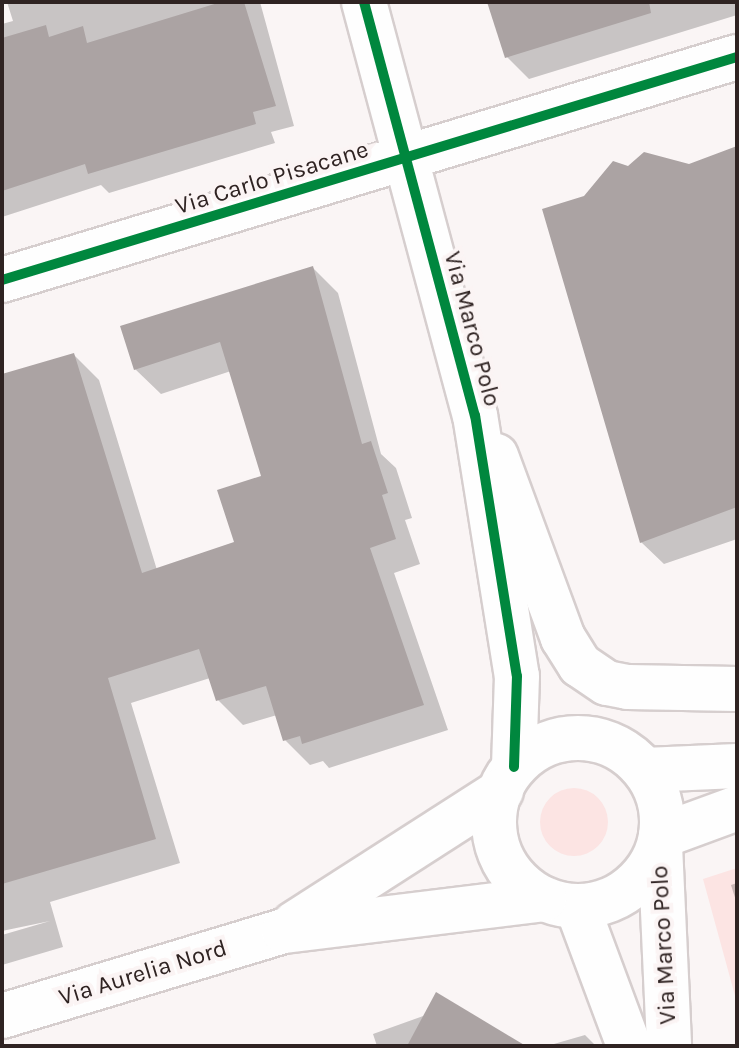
<!DOCTYPE html>
<html>
<head>
<meta charset="utf-8">
<style>
	body { margin:0 }
	#map { position:relative; width:739px; height:1048px; overflow:hidden; background:#faf5f5; font-family:Karla,sans-serif }
	div>[style] { position:absolute }
	[style*='--x'] { left:calc(var(--x)*1px); top:calc(var(--y)*1px); width:calc(var(--w)*1px); rotate:calc(var(--a)*1deg) }
	.green>* { inset:0; background:#fce4e3 }
	.round { border-radius:50% }
	.shadow>* { inset:0; background:#0003 }
	.building>* { inset:0; background:#aba3a3 }
	.roads { filter:drop-shadow(2px 0 #d6cece) drop-shadow(-2px 0 #d6cece) drop-shadow(0 2px #d6cece) drop-shadow(0 -2px #d6cece) }
	.minor>* { height:44px; margin:-22px; padding:0 22px; transform-origin:22px; border-radius:22px; background:#fefefe }
	.minor>.ring { margin:-22px; padding:0; box-sizing:content-box; background:none; border:44px solid #fefefe; border-radius:50% }
	.cycleway>* { height:10px; margin:-5px; padding:0 5px; transform-origin:5px; border-radius:5px; background:#00873e }
	span { translate:-50% -50%; white-space:nowrap; text-align:center; line-height:1.15; -webkit-text-stroke:8px #fbf4f4; paint-order:stroke }
	.street-label { font-size:24px; color:#2f2322 }
	.frame { position:absolute; inset:0; border:4px solid #2f2322; pointer-events:none }
</style>
</head>
<body>
<div id="map">
	<div class="green">
		<div class="round" style="left:540px;top:788px;width:68px;height:68px"></div>
		<div style="clip-path:polygon(737px 868px,737px 1003px,703px 879px)"></div>
	</div>
	<div class="shadow">
		<div style="clip-path:polygon(7px 2px,260px 2px,294px 126px,271px 132px,275px 143px,109px 193px,101px 185px,2px 217px,2px 24px,13px 21px)"></div>
		<div style="clip-path:polygon(490px 2px,737px 2px,737px 15px,529px 79px,507px 57px)"></div>
		<div style="clip-path:polygon(737px 149px,737px 539px,664px 564px,641px 542px,585px 198px,629px 168px,689px 166px)"></div>
		<div style="clip-path:polygon(313px 268px,338px 293px,381px 454px,396px 468px,412px 518px,405px 520px,420px 564px,394px 573px,448px 730px,329px 768px,323px 761px,310px 765px,285px 740px,277px 715px,243px 725px,218px 700px,210px 678px,131px 703px,180px 863px,50px 902px,63px 947px,2px 965px,2px 935px,50px 921px,2px 931px,2px 376px,74px 355px,99px 380px,157px 570px,236px 543px,263px 478px,231px 371px,161px 394px,135px 369px)"></div>
		<div style="clip-path:polygon(737px 883px,737px 904px,731px 885px)"></div>
		<div style="clip-path:polygon(426px 1015px,522px 1046px,377px 1046px,373px 1034px)"></div>
		<div style="clip-path:polygon(585px 1035px,596px 1046px,547px 1046px)"></div>
	</div>
	<div class="building">
		<div style="clip-path:polygon(221px 2px,244px 2px,276px 106px,253px 112px,256px 124px,88px 174px,85px 164px,2px 191px,2px 38px,46px 25px,49px 37px,83px 26px,87px 43px)"></div>
		<div style="clip-path:polygon(487px 2px,649px 2px,651px 13px,505px 58px)"></div>
		<div style="clip-path:polygon(737px 146px,737px 507px,640px 543px,542px 209px,584px 196px,613px 161px,628px 166px,644px 152px,689px 164px)"></div>
		<div style="clip-path:polygon(313px 266px,362px 444px,371px 441px,388px 493px,382px 495px,396px 539px,370px 548px,424px 705px,302px 744px,300px 736px,283px 741px,266px 686px,216px 701px,199px 649px,108px 678px,156px 839px,2px 884px,2px 374px,74px 353px,142px 573px,234px 542px,217px 490px,261px 476px,220px 342px,134px 370px,120px 326px)"></div>
		<div style="clip-path:polygon(436px 992px,526px 1046px,407px 1046px)"></div>
	</div>
	<div class="roads">
		<div class="minor">
			<div style="--x:364;--y:2;--w:428;--a:75"></div>
			<div style="--x:475;--y:415;--w:264;--a:80.9"></div>
			<div style="--x:517;--y:676;--w:91;--a:91.9"></div>
			<div style="--x:2;--y:280;--w:768;--a:-16.88"></div>
			<div style="--x:496;--y:456;--w:194;--a:69.8"></div>
			<div style="--x:563;--y:638;--w:32;--a:58"></div>
			<div style="--x:580;--y:665;--w:32;--a:34"></div>
			<div style="--x:607;--y:683;--w:21;--a:11"></div>
			<div style="--x:628;--y:687;--w:109;--a:1.1"></div>
			<div class="ring" style="left:494px;top:738px;width:124px;height:124px"></div>
			<div style="--x:645;--y:770;--w:92;--a:-2.5"></div>
			<div style="--x:661;--y:836;--w:81;--a:-20.2"></div>
			<div style="--x:660;--y:845;--w:201;--a:87.4"></div>
			<div style="--x:577;--y:906;--w:149;--a:69.6"></div>
			<div style="--x:294;--y:924;--w:246;--a:-32.7"></div>
			<div style="--x:2;--y:1016;--w:295;--a:-16.8"></div>
			<div style="--x:284;--y:931;--w:262;--a:-7"></div>
		</div>
	</div>
	<div class="cycleway">
		<div style="--x:364;--y:2;--w:428;--a:75"></div>
		<div style="--x:475;--y:415;--w:264;--a:80.9"></div>
		<div style="--x:517;--y:676;--w:91;--a:91.9"></div>
		<div style="--x:2;--y:280;--w:768;--a:-16.88"></div>
	</div>
	<div class="street-label">
		<span style="left:272px;top:178px;rotate:-17deg">Via Carlo Pisacane</span>
		<span style="left:472px;top:329px;rotate:75deg">Via Marco Polo</span>
		<span style="left:664px;top:945px;rotate:-93deg">Via Marco Polo</span>
		<span style="left:143px;top:973px;rotate:-17deg">Via Aurelia Nord</span>
	</div>
	<div class="frame"></div>
</div>
</body>
</html>
